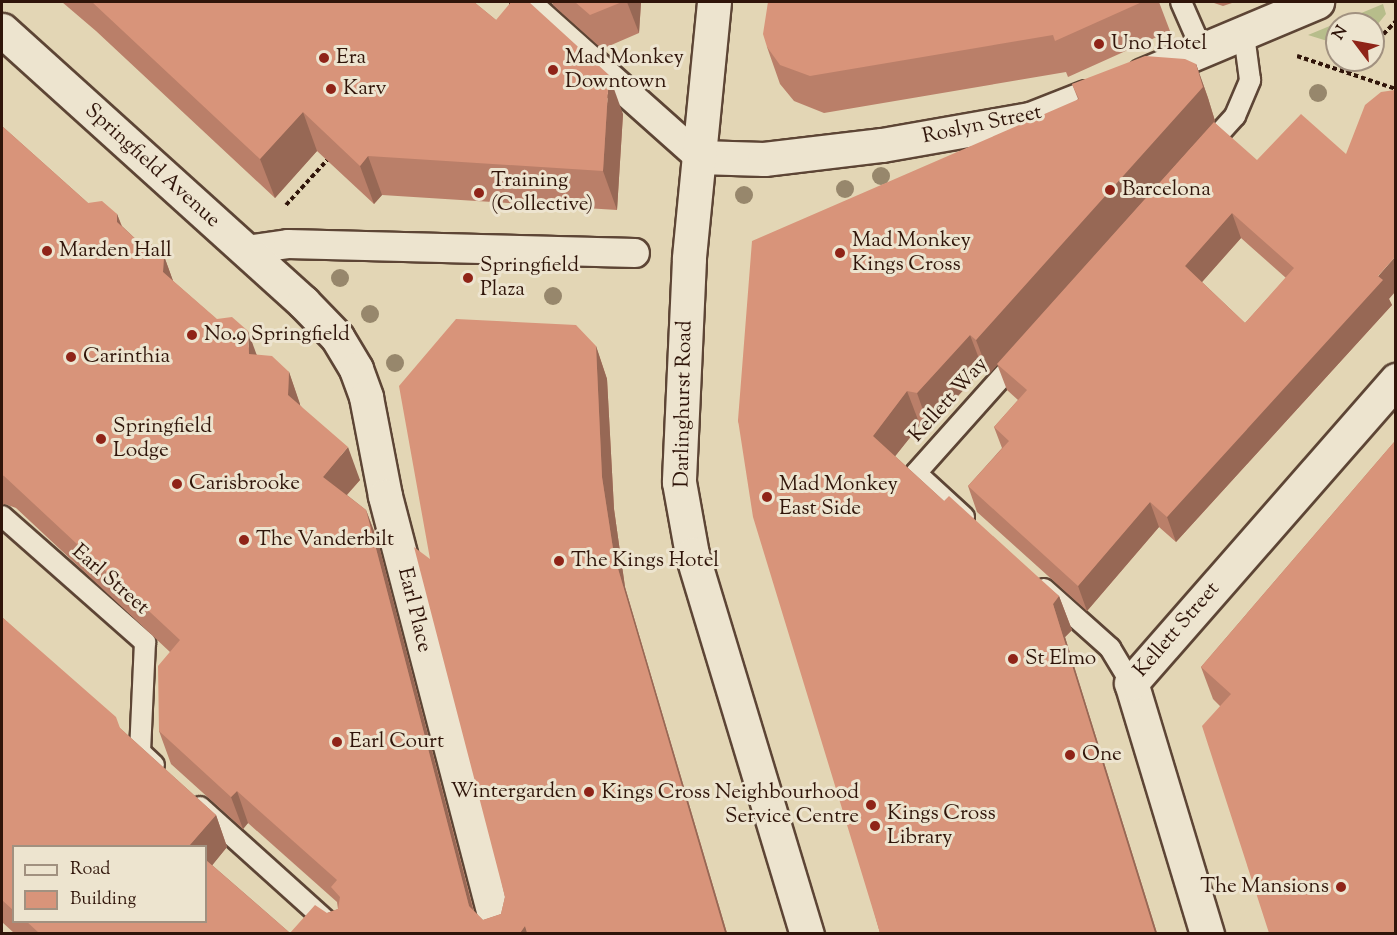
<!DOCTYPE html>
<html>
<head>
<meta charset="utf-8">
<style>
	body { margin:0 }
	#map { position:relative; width:1397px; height:935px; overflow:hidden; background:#e3d6b5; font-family:"Sorts Mill Goudy",serif }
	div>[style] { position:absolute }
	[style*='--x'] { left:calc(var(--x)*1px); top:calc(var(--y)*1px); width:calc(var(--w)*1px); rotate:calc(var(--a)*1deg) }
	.green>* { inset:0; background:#b7bd8b }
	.path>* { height:4px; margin-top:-2px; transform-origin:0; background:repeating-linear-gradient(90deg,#30150a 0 4.5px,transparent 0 7.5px) }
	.roads { filter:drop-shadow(2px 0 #5d4535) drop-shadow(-2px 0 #5d4535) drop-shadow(0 2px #5d4535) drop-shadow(0 -2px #5d4535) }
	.service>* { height:20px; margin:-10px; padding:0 10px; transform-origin:10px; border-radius:10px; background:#ede4cf }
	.pedestrian>* { height:28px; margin:-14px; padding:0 14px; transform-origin:14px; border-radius:14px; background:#ede4cf }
	.minor>* { height:33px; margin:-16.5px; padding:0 16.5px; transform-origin:16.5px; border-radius:16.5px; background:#ede4cf }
	.tertiary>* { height:33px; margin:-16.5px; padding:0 16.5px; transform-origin:16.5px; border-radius:16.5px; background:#ede4cf }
	.trees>* { width:18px; height:18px; margin:-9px; border-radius:50%; background:#97876c }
	.wall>* { inset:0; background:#ba7f69 }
	.shaded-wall>* { inset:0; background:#976855 }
	.building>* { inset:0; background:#d8947a }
	.dots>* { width:16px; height:16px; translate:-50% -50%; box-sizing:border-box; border:3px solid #ede4cf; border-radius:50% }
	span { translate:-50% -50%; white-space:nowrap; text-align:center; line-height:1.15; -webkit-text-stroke:6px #ede4cf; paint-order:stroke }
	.poi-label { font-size:21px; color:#30150a }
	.left { translate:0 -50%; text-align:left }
	.right { translate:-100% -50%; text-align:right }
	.street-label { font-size:21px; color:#30150a }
	.frame { position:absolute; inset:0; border:3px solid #30150a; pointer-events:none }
	.legend { position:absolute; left:12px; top:845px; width:195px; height:78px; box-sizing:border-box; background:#ede4cf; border:2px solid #a19180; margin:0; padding:8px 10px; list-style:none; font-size:18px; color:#30150a }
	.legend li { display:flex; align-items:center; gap:12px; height:30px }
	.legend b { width:30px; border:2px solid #a19180 }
	.north { position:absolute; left:1325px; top:12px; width:60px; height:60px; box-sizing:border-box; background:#ede4cf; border:2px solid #a19180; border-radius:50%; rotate:302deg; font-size:16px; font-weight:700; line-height:24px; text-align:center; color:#30150a }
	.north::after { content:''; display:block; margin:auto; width:21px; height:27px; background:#8f2418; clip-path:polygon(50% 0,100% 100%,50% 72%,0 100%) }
</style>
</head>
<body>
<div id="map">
	<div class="green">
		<div style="clip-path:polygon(1383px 4px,1386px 14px,1373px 30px,1373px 24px,1337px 24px,1337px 44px,1308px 35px)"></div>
	</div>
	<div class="path">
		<div style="--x:1373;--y:45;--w:33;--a:-46"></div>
		<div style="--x:1297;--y:56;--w:104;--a:18.4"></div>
		<div style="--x:1347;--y:73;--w:18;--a:-47"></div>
		<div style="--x:286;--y:205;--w:65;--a:-47.5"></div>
	</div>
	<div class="roads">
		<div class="service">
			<div style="--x:1181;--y:2;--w:55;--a:66.3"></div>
			<div style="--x:1206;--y:148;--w:43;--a:-47.8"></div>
			<div style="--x:1235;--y:116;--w:39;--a:-67"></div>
			<div style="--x:1250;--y:80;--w:45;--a:-97.6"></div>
			<div style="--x:2;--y:516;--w:191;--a:41.4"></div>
			<div style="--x:145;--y:642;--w:110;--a:92.6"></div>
			<div style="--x:140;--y:752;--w:19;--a:43"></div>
			<div style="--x:964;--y:517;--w:65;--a:-137.5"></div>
			<div style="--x:916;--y:473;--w:154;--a:-48.2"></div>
			<div style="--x:1044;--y:589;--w:89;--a:41.8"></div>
			<div style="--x:1110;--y:648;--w:41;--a:59"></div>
			<div style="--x:200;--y:807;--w:190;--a:42"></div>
		</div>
		<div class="pedestrian">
			<div style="--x:525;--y:2;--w:233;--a:41.7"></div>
			<div style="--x:246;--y:250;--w:42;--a:-8.1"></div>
			<div style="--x:288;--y:244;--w:347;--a:1.5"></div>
		</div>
		<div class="minor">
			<div style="--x:2;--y:30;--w:406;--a:42.1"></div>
			<div style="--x:303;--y:302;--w:49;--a:45.8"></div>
			<div style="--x:337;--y:337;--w:37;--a:59"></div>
			<div style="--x:356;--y:369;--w:30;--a:70"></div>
			<div style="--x:366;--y:397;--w:101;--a:79.1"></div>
			<div style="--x:385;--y:496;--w:453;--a:75.4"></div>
			<div style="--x:1143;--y:75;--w:189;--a:-22.8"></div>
			<div style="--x:699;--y:157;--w:65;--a:1.8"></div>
			<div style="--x:764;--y:159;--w:119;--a:-6.8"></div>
			<div style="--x:882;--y:145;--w:150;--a:-10"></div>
			<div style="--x:1030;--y:119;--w:60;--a:-21.4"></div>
			<div style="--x:1207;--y:934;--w:262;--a:-106.8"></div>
			<div style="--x:1131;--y:683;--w:403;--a:-48.8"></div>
		</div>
		<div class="tertiary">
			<div style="--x:714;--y:2;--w:258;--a:95.6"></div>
			<div style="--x:689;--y:259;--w:223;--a:92.6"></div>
			<div style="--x:679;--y:482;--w:73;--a:79.8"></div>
			<div style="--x:692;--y:554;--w:397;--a:73.2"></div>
		</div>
	</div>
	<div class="trees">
		<div style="left:1318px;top:93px"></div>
		<div style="left:881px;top:176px"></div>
		<div style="left:845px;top:189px"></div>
		<div style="left:744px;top:195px"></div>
		<div style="left:340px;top:278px"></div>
		<div style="left:553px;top:296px"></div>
		<div style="left:370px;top:314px"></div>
		<div style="left:395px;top:363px"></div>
	</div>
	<div class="wall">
		<div style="clip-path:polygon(62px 2px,474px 2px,496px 20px,623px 114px,617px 210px,382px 195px,374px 204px,317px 151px,275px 198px,96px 31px)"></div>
		<div style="clip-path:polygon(552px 2px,641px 2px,639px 33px,602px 49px,553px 5px)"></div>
		<div style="clip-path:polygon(768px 2px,1159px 2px,1170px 31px,1068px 77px,1066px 72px,824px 113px,794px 101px,780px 84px,767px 47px)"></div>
		<div style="clip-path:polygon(1211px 2px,1235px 2px,1223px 6px)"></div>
		<div style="clip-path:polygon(1196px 64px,1208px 98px,1215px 121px,989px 374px,983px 369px,929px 427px,920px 425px,895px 456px,944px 501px,1059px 596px,1072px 630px,1065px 637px,1157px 933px,880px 933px,738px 420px,1078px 99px,1072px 84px)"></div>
		<div style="clip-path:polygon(evenodd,1214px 122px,1389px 299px,1392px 305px,1176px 542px,1159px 527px,1087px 611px,977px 512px,968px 486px,1002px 448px,994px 427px,1018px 400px,1007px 390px,997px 364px,1214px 122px,1241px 238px,1286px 278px,1245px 323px,1202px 282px,1241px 238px)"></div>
		<div style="clip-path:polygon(2px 126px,88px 203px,117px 214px,122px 226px,143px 246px,164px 256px,173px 281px,257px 355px,289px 372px,300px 405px,360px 480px,347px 495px,366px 510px,378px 542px,474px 911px,483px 920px,501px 914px,505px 897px,430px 559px,596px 346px,607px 379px,614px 509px,625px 587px,727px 933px,290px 933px,327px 913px,338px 909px,337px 902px,248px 823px,243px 829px,171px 764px,159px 731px,170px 652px,16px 508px,5px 504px,2px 505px)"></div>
		<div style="clip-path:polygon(1395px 441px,1395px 933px,1220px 706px,1213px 699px,1201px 667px)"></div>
		<div style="clip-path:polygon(evenodd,2px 617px,121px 729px,216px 815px,227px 847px,212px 865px,290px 933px,14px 933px,2px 922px,2px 617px,14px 846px,206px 921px,14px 921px,14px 846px)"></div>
	</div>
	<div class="shaded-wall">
		<div style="clip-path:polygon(627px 2px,641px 2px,639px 33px)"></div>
		<div style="clip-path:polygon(1196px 64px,1208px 98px,1215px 121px,989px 374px,976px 340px)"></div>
		<div style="clip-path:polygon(609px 75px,623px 114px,617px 210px,603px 171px)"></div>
		<div style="clip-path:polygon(303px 112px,317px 151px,275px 198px,260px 159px)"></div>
		<div style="clip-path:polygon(368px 156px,382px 195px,374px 204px,360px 166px)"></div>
		<div style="clip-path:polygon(1232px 213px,1241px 238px,1194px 291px,1185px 266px)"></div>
		<div style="clip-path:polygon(117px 214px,129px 247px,117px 222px)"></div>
		<div style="clip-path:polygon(164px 256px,176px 289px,163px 272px)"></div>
		<div style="clip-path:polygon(1395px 257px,1395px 292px,1389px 299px,1392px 305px,1176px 542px,1167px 517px)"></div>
		<div style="clip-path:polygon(248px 331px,260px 364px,249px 354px)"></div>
		<div style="clip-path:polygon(970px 335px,983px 369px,929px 427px,917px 393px)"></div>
		<div style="clip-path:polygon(596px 346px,607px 379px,614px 509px,625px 587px,727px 933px,725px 933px,614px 555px,602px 477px)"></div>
		<div style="clip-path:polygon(289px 372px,300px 404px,300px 427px,288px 395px)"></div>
		<div style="clip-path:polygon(907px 391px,920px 425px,885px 469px,873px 436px)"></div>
		<div style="clip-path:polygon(348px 447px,360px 480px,334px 509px,323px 477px)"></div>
		<div style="clip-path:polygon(1150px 502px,1159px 527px,1087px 611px,1078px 586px)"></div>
		<div style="clip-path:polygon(366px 510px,378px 542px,479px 933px,469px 906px)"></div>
		<div style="clip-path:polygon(1059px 596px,1072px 630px,1065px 637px,1157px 933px,1155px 933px,1053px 604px)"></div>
		<div style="clip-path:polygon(237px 791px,248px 823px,243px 829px,231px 797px)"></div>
		<div style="clip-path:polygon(216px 815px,227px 847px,206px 873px,206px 846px,189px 846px)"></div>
		<div style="clip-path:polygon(525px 926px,528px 933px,520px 933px)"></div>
	</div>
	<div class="building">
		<div style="clip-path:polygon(92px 2px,474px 2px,496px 20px,511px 2px,529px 2px,609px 75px,603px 171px,368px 156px,360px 166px,303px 112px,260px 159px)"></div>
		<div style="clip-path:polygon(575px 2px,622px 2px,590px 15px)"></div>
		<div style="clip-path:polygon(768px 2px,1142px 2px,1055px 41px,1053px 35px,810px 76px,780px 65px,767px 47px,763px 34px)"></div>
		<div style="clip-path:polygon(1145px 56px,1185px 59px,1196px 64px,1203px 87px,976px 340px,970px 335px,917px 393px,907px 391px,873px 436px,944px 501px,949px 496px,1059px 596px,1053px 604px,1155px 933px,880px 933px,753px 517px,738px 420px,752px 241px,1079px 99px,1072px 84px)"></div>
		<div style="clip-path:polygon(evenodd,1395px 90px,1395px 257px,1378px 276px,1383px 280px,1167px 517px,1150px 502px,1078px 586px,968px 486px,1009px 441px,994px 427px,1027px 390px,997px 364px,1214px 122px,1257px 160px,1301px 114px,1346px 154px,1365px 105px,1381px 92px,1395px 90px,1232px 213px,1294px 268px,1245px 323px,1185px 266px,1232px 213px)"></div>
		<div style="clip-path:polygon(2px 126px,88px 203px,102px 201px,117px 214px,117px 222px,143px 246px,151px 244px,164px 256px,163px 272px,217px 319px,232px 317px,248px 331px,249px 354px,272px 356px,289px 372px,288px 395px,348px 447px,323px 477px,366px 510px,469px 906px,483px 920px,501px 914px,505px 897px,414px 547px,430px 559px,399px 386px,456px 319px,576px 325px,596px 346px,602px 477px,614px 555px,725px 933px,527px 933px,525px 926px,520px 933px,290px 933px,315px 905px,327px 913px,338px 909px,340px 897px,331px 887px,337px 880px,237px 791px,231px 797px,159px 731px,158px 666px,180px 640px,4px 476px,2px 475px)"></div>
		<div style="clip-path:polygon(1395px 441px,1395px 933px,1269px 933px,1202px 726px,1231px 694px,1201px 667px)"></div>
		<div style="clip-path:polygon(2px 617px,116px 717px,120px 728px,216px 815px,189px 846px,190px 846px,14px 846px,14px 911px,2px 900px)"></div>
		<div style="clip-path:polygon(206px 860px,290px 933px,39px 933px,26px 921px,206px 921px)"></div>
	</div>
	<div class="dots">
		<div style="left:1099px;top:44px;background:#8f2418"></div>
		<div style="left:324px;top:58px;background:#8f2418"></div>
		<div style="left:553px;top:70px;background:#8f2418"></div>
		<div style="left:331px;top:89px;background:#8f2418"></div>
		<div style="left:1110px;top:190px;background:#8f2418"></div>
		<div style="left:479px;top:193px;background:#8f2418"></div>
		<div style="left:47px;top:251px;background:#8f2418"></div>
		<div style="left:840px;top:253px;background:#8f2418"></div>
		<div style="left:468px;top:278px;background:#8f2418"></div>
		<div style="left:192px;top:335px;background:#8f2418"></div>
		<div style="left:71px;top:357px;background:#8f2418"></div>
		<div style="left:101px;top:439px;background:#8f2418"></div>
		<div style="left:177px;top:484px;background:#8f2418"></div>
		<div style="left:767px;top:497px;background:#8f2418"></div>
		<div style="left:244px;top:540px;background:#8f2418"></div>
		<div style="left:559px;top:561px;background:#8f2418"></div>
		<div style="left:1013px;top:659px;background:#8f2418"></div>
		<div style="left:337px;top:742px;background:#8f2418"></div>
		<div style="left:1070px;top:755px;background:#8f2418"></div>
		<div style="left:589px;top:792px;background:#8f2418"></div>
		<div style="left:871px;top:805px;background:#8f2418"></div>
		<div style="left:875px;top:826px;background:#8f2418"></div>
		<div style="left:1341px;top:887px;background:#8f2418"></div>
	</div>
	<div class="poi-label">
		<span class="left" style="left:1111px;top:44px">Uno Hotel</span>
		<span class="left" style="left:336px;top:58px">Era</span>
		<span class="left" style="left:565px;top:70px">Mad Monkey<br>Downtown</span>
		<span class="left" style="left:343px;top:89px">Karv</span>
		<span class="left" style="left:491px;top:193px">Training<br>(Collective)</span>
		<span class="left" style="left:1122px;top:190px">Barcelona</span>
		<span class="left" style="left:852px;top:253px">Mad Monkey<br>Kings Cross</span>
		<span class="left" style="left:59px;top:251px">Marden Hall</span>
		<span class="left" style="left:480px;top:278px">Springfield<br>Plaza</span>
		<span class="left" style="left:204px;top:335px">No.9 Springfield</span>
		<span class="left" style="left:83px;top:357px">Carinthia</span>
		<span class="left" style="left:113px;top:439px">Springfield<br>Lodge</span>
		<span class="left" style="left:189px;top:484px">Carisbrooke</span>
		<span class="left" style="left:779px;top:497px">Mad Monkey<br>East Side</span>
		<span class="left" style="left:256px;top:540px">The Vanderbilt</span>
		<span class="left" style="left:571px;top:561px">The Kings Hotel</span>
		<span class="left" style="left:1025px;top:659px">St Elmo</span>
		<span class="left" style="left:349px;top:742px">Earl Court</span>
		<span class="left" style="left:1082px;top:755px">One</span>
		<span class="right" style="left:577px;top:792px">Wintergarden</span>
		<span class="right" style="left:859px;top:805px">Kings Cross Neighbourhood<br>Service Centre</span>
		<span class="left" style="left:887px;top:826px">Kings Cross<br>Library</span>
		<span class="right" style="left:1329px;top:887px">The Mansions</span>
	</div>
	<div class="street-label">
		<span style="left:982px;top:125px;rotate:-12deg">Roslyn Street</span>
		<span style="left:152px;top:166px;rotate:42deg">Springfield Avenue</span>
		<span style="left:949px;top:400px;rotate:-48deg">Kellett Way</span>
		<span style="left:684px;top:404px;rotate:-89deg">Darlinghurst Road</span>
		<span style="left:110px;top:580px;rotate:41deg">Earl Street</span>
		<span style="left:414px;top:610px;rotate:76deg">Earl Place</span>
		<span style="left:1177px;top:630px;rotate:-49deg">Kellett Street</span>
	</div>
	<div class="frame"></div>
	<ul class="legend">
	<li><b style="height:8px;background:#ede4cf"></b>Road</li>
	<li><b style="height:16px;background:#d8947a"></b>Building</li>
	</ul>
	<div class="north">N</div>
</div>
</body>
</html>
